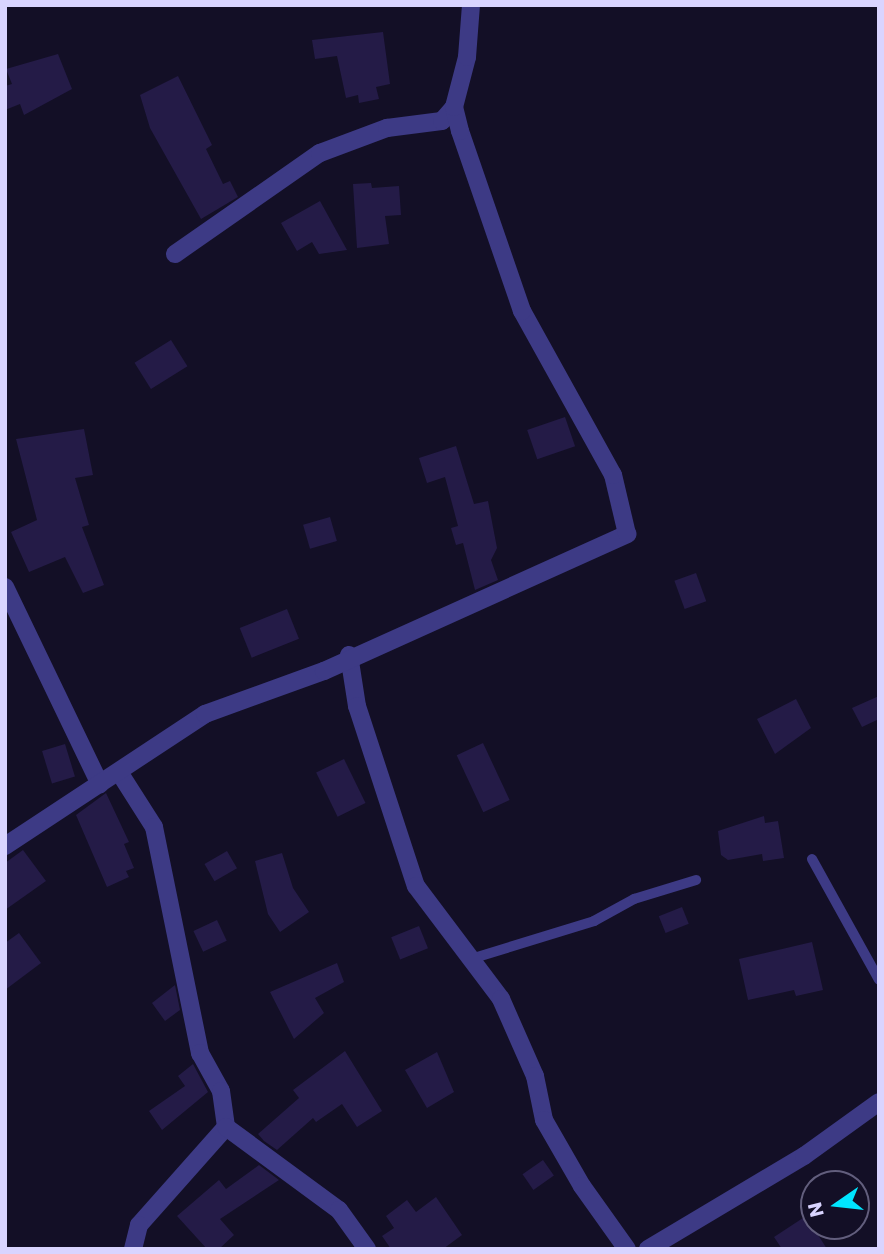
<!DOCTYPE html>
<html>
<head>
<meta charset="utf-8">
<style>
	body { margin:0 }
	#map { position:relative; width:884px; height:1254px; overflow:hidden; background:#130f26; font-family:Poppins,sans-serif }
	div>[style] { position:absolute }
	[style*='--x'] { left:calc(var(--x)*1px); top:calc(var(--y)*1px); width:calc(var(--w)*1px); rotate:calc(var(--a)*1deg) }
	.building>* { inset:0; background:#241b47; transform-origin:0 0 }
	.service>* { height:10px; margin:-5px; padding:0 5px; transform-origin:5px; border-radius:5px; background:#3d3a85 }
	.minor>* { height:18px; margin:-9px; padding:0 9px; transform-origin:9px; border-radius:9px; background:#3d3a85 }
	.tertiary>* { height:18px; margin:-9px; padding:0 9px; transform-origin:9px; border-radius:9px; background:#3d3a85 }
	span { translate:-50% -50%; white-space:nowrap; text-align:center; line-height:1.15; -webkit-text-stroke:6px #130f26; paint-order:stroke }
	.frame { position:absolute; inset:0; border:7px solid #d9d4ff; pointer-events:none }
	.north { position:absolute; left:800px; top:1170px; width:70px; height:70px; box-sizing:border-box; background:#130f26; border:2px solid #625e7d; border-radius:50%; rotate:256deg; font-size:19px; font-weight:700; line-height:28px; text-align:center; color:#d9d4ff }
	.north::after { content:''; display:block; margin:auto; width:24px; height:32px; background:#00e5ff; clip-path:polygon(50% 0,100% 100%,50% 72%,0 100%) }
</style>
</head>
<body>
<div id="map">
	<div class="building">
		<div style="clip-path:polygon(383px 32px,390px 84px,376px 87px,379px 99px,359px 103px,358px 95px,346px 98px,337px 56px,315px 59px,312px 40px)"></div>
		<div style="clip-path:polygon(58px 54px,72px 89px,24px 115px,20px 104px,5px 110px,5px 86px,12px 84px,6px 69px)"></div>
		<div style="clip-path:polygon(178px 76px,212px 145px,206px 149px,223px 184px,230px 181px,238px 197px,201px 219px,150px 128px,140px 95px)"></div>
		<div style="clip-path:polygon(371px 183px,372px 188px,399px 186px,401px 215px,385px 216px,389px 244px,357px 248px,353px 184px)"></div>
		<div style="clip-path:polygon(320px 201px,347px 250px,319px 254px,312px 242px,297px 251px,281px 223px)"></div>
		<div style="left:171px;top:340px;width:31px;height:43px;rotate:58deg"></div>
		<div style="left:565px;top:417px;width:31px;height:40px;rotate:71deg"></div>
		<div style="clip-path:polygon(84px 429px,93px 475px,75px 478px,89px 525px,82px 527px,104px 585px,83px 593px,65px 557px,29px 572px,11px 532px,37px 520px,16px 439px)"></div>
		<div style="clip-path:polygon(456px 446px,474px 504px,488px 501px,497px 548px,491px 560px,498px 580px,475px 590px,463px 543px,456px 545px,451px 528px,458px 526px,445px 477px,427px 483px,419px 458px)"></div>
		<div style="left:330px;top:517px;width:25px;height:28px;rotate:74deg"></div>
		<div style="left:696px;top:573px;width:30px;height:23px;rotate:70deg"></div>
		<div style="left:287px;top:609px;width:32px;height:51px;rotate:68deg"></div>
		<div style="clip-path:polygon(879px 696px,879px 719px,862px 727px,852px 708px)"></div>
		<div style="clip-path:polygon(796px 699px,811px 728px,775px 754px,757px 719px)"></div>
		<div style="left:483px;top:743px;width:63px;height:29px;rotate:65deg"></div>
		<div style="left:65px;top:744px;width:34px;height:24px;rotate:73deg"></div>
		<div style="left:344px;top:759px;width:49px;height:31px;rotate:64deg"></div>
		<div style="clip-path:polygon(106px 793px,129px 842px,124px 844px,134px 868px,126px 871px,129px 877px,107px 887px,76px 815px)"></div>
		<div style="clip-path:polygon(764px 816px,765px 823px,778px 821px,784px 858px,763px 861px,762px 854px,728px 860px,721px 855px,718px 831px)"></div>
		<div style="clip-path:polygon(23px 850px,46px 881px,5px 910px,5px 863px)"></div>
		<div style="left:227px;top:851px;width:20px;height:26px;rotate:60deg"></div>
		<div style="clip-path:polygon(282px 853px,293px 888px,309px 912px,280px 932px,268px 914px,255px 861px)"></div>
		<div style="left:682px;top:907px;width:18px;height:25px;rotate:68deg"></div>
		<div style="left:217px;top:920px;width:23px;height:26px;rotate:65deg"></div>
		<div style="left:419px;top:926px;width:24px;height:30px;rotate:68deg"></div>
		<div style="clip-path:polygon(19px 933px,41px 963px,5px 990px,5px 943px)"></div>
		<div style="clip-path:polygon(812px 942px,823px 990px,796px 996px,794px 990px,748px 1000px,739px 959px)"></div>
		<div style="clip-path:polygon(337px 963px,344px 982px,315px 998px,324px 1013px,294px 1039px,270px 992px)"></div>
		<div style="clip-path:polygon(175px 985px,180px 1010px,165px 1021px,152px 1003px)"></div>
		<div style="clip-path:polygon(345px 1051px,382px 1111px,357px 1127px,342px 1104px,316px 1122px,313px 1118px,277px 1150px,264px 1141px,258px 1134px,299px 1098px,293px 1090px)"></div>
		<div style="clip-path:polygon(437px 1052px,454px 1092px,427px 1108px,405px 1070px)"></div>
		<div style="clip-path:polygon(193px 1064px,208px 1092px,162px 1130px,149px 1111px,185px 1086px,178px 1076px)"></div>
		<div style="left:543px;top:1160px;width:19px;height:25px;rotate:55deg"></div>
		<div style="clip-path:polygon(259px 1165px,279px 1180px,220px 1219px,234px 1235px,219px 1249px,207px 1249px,177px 1216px,219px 1180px,226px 1189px)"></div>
		<div style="clip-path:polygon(436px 1197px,462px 1235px,443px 1249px,391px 1249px,382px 1236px,394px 1228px,386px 1216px,407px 1200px,416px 1212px)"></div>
		<div style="clip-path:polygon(806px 1216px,827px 1249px,782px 1249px,774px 1237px)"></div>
	</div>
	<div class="service">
		<div style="--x:812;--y:859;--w:138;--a:61"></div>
		<div style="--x:474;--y:958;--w:126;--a:-17.1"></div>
		<div style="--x:594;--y:921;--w:46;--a:-28.8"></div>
		<div style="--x:634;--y:899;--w:65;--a:-17"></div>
	</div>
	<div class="minor">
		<div style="--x:175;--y:254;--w:177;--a:-34.9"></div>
		<div style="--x:320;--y:153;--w:72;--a:-20.5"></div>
		<div style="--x:387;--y:128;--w:55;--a:-7.3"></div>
		<div style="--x:442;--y:121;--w:18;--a:-49"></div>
		<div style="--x:5;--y:587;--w:219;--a:64.3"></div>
		<div style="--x:349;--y:655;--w:52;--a:81.1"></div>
		<div style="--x:357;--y:706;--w:189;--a:71.9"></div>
		<div style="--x:416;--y:886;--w:141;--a:53"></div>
		<div style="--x:501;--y:999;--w:84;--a:66.2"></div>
		<div style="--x:535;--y:1076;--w:45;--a:78.4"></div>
		<div style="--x:544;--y:1120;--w:76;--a:60.1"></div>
		<div style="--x:582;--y:1186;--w:77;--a:54.5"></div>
		<div style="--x:119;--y:772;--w:65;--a:57.5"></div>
		<div style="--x:154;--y:827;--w:231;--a:78.5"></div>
		<div style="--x:200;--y:1053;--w:43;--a:61.1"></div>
		<div style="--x:221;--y:1091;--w:36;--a:82"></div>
		<div style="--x:226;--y:1127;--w:131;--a:131.6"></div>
		<div style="--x:139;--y:1225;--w:25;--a:104"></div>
		<div style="--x:5;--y:846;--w:240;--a:-33.4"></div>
		<div style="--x:205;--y:714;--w:127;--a:-19.9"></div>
		<div style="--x:324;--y:671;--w:333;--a:-24.3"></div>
		<div style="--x:627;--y:534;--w:61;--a:-103.3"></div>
		<div style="--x:613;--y:475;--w:188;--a:-119"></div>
		<div style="--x:522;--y:311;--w:190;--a:-109"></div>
		<div style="--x:460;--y:131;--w:25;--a:-104"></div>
		<div style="--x:454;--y:107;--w:52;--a:-75.4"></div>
		<div style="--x:467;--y:57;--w:52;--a:-85.6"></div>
		<div style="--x:226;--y:1127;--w:140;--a:36.3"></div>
		<div style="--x:339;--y:1210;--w:48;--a:54.3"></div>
	</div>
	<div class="tertiary">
		<div style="--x:648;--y:1249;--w:182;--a:-30.8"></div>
		<div style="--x:804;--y:1156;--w:92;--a:-35.8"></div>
	</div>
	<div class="frame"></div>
	<div class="north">N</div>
</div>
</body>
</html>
